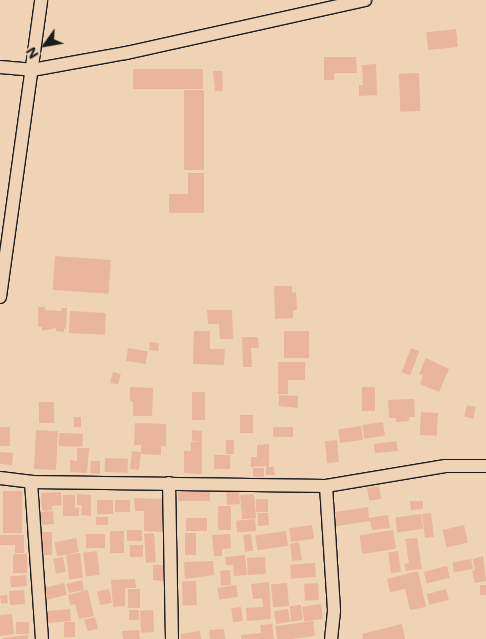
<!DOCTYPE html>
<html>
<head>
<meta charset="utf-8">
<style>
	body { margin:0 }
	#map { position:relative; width:486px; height:639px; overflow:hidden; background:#eed4b5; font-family:Mali,sans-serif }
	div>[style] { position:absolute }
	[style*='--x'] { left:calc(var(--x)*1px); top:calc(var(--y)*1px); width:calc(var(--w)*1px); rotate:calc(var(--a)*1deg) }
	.building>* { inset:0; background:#eab59d; transform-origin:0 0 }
	.roads { filter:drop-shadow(1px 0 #1c1c1c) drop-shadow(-1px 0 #1c1c1c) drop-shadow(0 1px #1c1c1c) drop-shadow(0 -1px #1c1c1c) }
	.minor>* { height:12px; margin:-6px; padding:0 6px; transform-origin:6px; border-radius:6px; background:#eed4b5 }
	span { translate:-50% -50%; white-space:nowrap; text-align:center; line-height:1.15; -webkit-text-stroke:4px #eed4b5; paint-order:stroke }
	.north { position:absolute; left:20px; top:20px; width:50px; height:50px; -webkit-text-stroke:4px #eed4b5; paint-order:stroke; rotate:238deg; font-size:14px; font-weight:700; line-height:20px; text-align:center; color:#1c1c1c }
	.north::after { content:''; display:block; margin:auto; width:18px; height:22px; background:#1c1c1c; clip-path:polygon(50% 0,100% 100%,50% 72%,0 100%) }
</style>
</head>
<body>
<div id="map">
	<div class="building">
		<div style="left:456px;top:29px;width:18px;height:30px;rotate:84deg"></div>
		<div style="clip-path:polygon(324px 57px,356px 57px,357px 73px,334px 73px,334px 80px,324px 80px)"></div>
		<div style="clip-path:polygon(376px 64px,377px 95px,359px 96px,359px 85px,363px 85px,362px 65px)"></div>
		<div style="left:133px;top:69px;width:70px;height:20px"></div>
		<div style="clip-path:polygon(213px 71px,222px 71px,223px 91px,215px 91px)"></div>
		<div style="left:419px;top:73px;width:38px;height:20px;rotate:88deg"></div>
		<div style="left:184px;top:90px;width:20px;height:80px"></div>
		<div style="clip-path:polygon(188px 173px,204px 173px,204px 213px,169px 213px,169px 194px,188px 194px)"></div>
		<div style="left:55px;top:256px;width:56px;height:34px;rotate:4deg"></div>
		<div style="clip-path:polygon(274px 286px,292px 286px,292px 293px,296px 292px,297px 310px,293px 310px,293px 318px,275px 319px)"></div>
		<div style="clip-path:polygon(38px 307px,45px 307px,45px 310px,61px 311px,61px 308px,67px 308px,66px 329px,64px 328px,64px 332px,56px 331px,56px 328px,42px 331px,42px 327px,38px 327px)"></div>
		<div style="clip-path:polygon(207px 310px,232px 310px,233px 339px,220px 339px,219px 324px,208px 324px)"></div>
		<div style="left:70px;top:311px;width:36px;height:22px;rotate:3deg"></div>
		<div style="clip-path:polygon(194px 331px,210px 331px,210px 349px,225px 349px,224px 365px,193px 364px)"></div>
		<div style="left:284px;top:331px;width:25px;height:27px"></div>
		<div style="clip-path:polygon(242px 337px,258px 337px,259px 348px,251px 348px,252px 367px,243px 367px)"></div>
		<div style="left:150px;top:342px;width:9px;height:8px;rotate:6deg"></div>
		<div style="left:128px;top:348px;width:20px;height:13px;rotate:9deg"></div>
		<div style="left:411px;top:348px;width:9px;height:26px;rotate:21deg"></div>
		<div style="clip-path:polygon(426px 358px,449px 369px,439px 392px,420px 384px,423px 375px,419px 374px)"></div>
		<div style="clip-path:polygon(278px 362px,305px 362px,305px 380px,288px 380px,288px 394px,278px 394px)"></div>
		<div style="left:113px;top:372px;width:8px;height:11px;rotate:14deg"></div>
		<div style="clip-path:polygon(130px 387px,153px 388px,152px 416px,133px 416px,133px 402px,130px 401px)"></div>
		<div style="left:362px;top:387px;width:13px;height:24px"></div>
		<div style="left:192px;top:392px;width:13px;height:28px"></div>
		<div style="clip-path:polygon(279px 395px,298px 396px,298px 408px,279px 406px)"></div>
		<div style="clip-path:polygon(414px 399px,415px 417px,409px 417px,409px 421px,396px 422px,396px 418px,389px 418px,388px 400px)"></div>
		<div style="left:39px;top:402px;width:15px;height:21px"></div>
		<div style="left:467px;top:405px;width:9px;height:12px;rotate:13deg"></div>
		<div style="left:421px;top:412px;width:17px;height:23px;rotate:3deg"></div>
		<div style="left:240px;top:415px;width:13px;height:18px"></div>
		<div style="left:74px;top:417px;width:7px;height:10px"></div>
		<div style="left:383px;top:422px;width:14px;height:21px;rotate:82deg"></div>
		<div style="clip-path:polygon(135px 423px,166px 424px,166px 446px,161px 446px,161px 455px,141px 454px,141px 445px,134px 445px)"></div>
		<div style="left:361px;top:426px;width:14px;height:23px;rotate:82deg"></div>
		<div style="left:0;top:427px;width:10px;height:19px"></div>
		<div style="left:293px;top:427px;width:10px;height:20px;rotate:90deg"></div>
		<div style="left:36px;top:430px;width:22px;height:39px;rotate:3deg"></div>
		<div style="clip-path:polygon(192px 430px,202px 431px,202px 474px,184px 473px,184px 451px,191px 451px,191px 442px,200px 442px,192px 441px)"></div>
		<div style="left:59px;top:433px;width:24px;height:13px;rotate:2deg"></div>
		<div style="left:234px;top:440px;width:14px;height:8px;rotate:90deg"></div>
		<div style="left:337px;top:440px;width:22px;height:12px;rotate:85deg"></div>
		<div style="clip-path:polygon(396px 441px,398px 451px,375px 453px,374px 444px)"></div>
		<div style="clip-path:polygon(269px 444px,269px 467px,274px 467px,275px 475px,266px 475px,266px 466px,251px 467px,251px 457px,257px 457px,257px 445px)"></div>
		<div style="clip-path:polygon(77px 448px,89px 448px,87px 473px,70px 472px,70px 460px,77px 461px)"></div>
		<div style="left:132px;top:451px;width:9px;height:18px;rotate:6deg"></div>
		<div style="left:0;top:452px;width:13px;height:12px;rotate:4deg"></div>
		<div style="left:214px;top:455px;width:16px;height:14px"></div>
		<div style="left:105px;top:458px;width:23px;height:14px;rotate:2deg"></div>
		<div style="clip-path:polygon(91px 461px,100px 461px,100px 474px,90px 473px)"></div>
		<div style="left:253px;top:468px;width:11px;height:9px"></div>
		<div style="left:379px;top:486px;width:13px;height:12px;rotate:81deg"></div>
		<div style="left:178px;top:489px;width:32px;height:12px"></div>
		<div style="left:239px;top:489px;width:15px;height:13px;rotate:86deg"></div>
		<div style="left:3px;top:491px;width:19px;height:42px"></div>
		<div style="clip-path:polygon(61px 492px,62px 505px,52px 506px,52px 510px,42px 511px,41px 493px)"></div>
		<div style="clip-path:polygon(77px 494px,91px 495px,91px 516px,81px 515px,82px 505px,77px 505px)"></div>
		<div style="left:254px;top:494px;width:24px;height:14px;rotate:85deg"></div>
		<div style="clip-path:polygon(63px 495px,75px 495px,75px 508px,79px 508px,79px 516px,63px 516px)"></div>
		<div style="clip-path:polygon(134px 498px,162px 499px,162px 532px,144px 531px,144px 511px,135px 511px)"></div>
		<div style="left:268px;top:499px;width:13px;height:12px;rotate:90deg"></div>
		<div style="left:97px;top:500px;width:16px;height:14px"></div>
		<div style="left:115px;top:500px;width:15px;height:12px"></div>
		<div style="clip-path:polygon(410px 501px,423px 501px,423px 509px,411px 510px)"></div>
		<div style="left:218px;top:506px;width:13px;height:24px"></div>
		<div style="clip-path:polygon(368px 507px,369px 518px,388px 515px,390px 528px,372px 530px,370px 521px,331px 527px,329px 513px)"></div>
		<div style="left:53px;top:511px;width:13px;height:13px;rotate:86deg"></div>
		<div style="clip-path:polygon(258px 513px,268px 513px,269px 525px,258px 526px)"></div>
		<div style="left:431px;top:513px;width:24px;height:9px;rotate:83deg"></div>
		<div style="left:421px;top:514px;width:15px;height:26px;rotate:82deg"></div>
		<div style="left:96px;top:517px;width:12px;height:8px"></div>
		<div style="left:207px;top:518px;width:13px;height:21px;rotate:90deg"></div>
		<div style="left:255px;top:519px;width:12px;height:19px;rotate:85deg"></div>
		<div style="left:312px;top:525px;width:14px;height:23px;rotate:82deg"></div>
		<div style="left:464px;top:525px;width:18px;height:22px;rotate:77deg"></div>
		<div style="left:142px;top:530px;width:11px;height:15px;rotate:90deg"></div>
		<div style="left:393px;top:530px;width:19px;height:34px;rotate:81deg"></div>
		<div style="left:124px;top:531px;width:22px;height:14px;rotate:90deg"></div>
		<div style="left:286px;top:531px;width:15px;height:31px;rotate:82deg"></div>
		<div style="left:42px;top:532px;width:10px;height:23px"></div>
		<div style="left:154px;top:533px;width:29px;height:10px;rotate:86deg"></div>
		<div style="left:185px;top:533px;width:11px;height:22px"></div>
		<div style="left:86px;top:534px;width:19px;height:14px"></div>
		<div style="clip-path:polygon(230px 534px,231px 548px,222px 549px,222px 556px,214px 556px,212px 535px)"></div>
		<div style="left:251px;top:534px;width:17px;height:8px;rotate:83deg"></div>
		<div style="clip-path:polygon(0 535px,24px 535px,24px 553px,15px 553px,15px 545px,0 545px)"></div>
		<div style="left:76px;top:538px;width:14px;height:22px;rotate:78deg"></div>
		<div style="clip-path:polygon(417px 538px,422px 569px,406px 571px,404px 564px,409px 563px,405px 539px)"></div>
		<div style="clip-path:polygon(299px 542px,302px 560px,292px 561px,290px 544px)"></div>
		<div style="left:130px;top:545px;width:13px;height:12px"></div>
		<div style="left:97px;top:551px;width:24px;height:14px;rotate:83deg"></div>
		<div style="left:398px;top:551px;width:21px;height:10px;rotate:82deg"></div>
		<div style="left:80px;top:553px;width:25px;height:14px;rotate:83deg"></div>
		<div style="left:13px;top:554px;width:14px;height:19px"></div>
		<div style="clip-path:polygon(245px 555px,247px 575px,234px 576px,233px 565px,226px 565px,225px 557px)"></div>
		<div style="clip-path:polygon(483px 556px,486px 581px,475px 583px,472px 571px,475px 570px,473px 559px)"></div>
		<div style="left:63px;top:557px;width:15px;height:10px;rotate:79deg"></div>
		<div style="left:265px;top:557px;width:17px;height:18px;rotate:87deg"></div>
		<div style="left:471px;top:559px;width:10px;height:19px;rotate:79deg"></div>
		<div style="clip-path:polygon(213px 561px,214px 575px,185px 579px,184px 562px)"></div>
		<div style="left:315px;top:563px;width:14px;height:25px;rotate:86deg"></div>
		<div style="clip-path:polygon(153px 565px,164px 565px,163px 581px,153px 580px)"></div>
		<div style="left:447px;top:566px;width:12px;height:24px;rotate:76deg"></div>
		<div style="left:230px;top:570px;width:15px;height:10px;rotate:86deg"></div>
		<div style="clip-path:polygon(418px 571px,426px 607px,410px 610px,405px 589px,390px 592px,387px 579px)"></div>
		<div style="left:26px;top:575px;width:11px;height:16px;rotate:85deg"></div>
		<div style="clip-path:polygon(135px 579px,136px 588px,125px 588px,125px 606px,113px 607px,111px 580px)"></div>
		<div style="clip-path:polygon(82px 580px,84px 590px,69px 593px,66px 584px)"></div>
		<div style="left:196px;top:581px;width:24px;height:14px;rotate:88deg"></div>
		<div style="clip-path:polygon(269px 582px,271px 619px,247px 621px,246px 608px,263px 607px,262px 598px,253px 599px,251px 584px)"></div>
		<div style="left:64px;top:583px;width:12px;height:20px;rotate:76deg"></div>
		<div style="left:287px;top:583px;width:23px;height:16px;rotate:85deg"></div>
		<div style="left:318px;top:583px;width:17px;height:14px;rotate:87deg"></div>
		<div style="left:236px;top:585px;width:12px;height:19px;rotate:81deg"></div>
		<div style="left:480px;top:585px;width:6px;height:10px"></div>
		<div style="left:109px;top:589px;width:14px;height:12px;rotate:78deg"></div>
		<div style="left:128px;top:589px;width:12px;height:19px"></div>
		<div style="left:446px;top:589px;width:11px;height:20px;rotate:75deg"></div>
		<div style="left:24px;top:590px;width:14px;height:15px;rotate:86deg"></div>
		<div style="clip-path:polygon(88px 590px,94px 616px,79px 619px,75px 604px,70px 605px,68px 595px)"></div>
		<div style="left:7px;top:595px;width:8px;height:7px;rotate:83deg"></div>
		<div style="left:321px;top:604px;width:15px;height:19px;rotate:82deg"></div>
		<div style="clip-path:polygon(301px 605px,303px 620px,291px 622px,290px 606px)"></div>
		<div style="left:241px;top:607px;width:14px;height:10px;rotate:82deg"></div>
		<div style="left:70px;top:609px;width:12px;height:23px;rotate:85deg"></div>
		<div style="left:288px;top:609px;width:13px;height:14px;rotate:81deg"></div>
		<div style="left:129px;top:610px;width:10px;height:10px"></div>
		<div style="left:153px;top:610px;width:22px;height:13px;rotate:87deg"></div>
		<div style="clip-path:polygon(12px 614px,14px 634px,0 636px,0 615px)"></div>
		<div style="left:95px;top:617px;width:12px;height:11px;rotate:76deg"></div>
		<div style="left:313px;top:621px;width:15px;height:38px;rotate:82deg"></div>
		<div style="left:29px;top:622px;width:12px;height:13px;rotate:90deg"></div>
		<div style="left:75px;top:622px;width:15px;height:11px;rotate:90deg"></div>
		<div style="clip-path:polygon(272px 624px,274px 639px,241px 639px,241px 635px,261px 633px,260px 625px)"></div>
		<div style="clip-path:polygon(402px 624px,405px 639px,363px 639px,362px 634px)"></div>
		<div style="clip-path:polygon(224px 629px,225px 639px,210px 639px,209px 630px)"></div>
		<div style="clip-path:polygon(139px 630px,140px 639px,123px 639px,122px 631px)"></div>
		<div style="clip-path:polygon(200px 631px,201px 639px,181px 639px,181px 634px)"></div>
		<div style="clip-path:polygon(28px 635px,28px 639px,3px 639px,3px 638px)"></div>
	</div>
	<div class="roads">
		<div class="minor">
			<div style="--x:0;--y:67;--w:32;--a:5"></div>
			<div style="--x:32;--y:70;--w:96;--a:-10.3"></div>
			<div style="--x:126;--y:53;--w:245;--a:-12.5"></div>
			<div style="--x:0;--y:297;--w:300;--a:-82.1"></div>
			<div style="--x:0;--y:478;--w:31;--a:7"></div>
			<div style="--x:31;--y:482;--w:295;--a:0.8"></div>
			<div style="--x:326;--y:486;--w:121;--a:-9.5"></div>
			<div style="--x:445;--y:466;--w:41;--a:0"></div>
			<div style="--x:31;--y:482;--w:157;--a:86"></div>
			<div style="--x:169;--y:483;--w:156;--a:88.9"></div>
			<div style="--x:326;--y:486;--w:125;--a:86.3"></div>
			<div style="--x:334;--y:611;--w:28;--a:96"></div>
		</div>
	</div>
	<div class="north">N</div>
</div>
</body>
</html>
